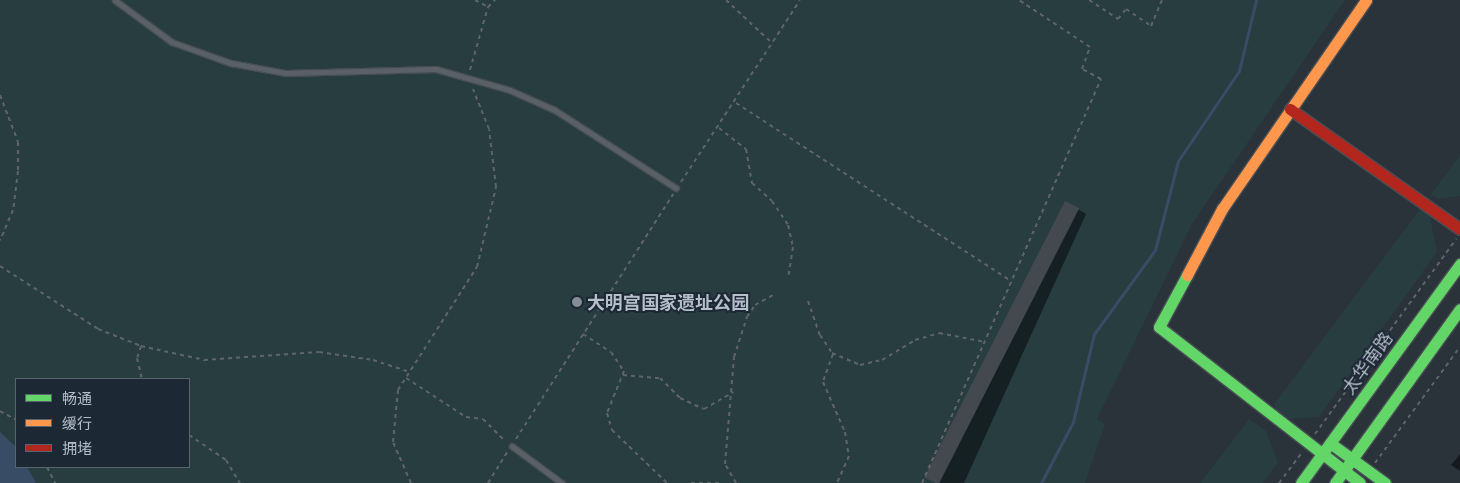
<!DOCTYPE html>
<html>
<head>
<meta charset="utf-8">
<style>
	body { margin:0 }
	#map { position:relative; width:1460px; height:483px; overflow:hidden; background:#2a323a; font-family:Barlow,"Noto Sans SC",sans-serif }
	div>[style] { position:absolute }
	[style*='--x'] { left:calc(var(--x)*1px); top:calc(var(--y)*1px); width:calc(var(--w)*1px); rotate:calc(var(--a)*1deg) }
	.green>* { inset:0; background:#273d40 }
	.water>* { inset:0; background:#384d65 }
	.shadow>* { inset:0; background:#0007 }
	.stream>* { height:3px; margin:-1.5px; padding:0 1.5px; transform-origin:1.5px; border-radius:1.5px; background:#384d65 }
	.building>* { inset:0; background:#43494f; transform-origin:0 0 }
	.path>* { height:2px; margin-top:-1px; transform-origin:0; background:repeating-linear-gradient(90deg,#5e646a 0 4px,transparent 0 8px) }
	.roads { filter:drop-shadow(1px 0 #484e54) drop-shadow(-1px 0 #484e54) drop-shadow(0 1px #484e54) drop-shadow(0 -1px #484e54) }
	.lane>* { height:4.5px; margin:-2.25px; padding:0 2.25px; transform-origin:2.25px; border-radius:2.25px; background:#5a6067 }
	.fast>* { height:11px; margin:-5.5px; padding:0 5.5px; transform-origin:5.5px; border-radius:5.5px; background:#63d668 }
	.slow>* { height:11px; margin:-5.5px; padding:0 5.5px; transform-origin:5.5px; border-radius:5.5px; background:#ff974d }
	.jam>* { height:11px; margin:-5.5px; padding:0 5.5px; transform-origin:5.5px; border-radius:5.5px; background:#b3261e }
	.dots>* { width:14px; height:14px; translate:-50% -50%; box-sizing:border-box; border:2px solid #1d2835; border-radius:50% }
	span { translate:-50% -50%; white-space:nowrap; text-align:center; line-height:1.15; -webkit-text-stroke:4px #1d2835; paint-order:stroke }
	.poi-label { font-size:18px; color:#b5beca; font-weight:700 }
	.left { translate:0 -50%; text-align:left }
	.street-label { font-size:18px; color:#b5beca }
	.legend { position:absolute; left:15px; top:378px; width:175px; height:90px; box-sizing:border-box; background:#1d2835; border:1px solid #5a6471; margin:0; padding:6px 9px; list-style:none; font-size:15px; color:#b5beca }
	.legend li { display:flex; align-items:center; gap:10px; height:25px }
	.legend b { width:25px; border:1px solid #5a6471 }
</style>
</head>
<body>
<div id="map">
	<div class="green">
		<div style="clip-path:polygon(evenodd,0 0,1345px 0,1192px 224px,1097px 419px,1105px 424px,1085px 483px,0 483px,0 0,16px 379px,189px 379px,189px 467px,16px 467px,16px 379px)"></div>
		<div style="clip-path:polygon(1460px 155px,1460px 196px,1438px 199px,1431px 194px)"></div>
		<div style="clip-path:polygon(1420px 209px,1430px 216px,1437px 252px,1319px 417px,1286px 419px,1275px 411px,1275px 403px)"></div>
		<div style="clip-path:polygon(1249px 419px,1266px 431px,1278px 462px,1263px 483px,1200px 483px)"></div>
	</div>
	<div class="water">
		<div style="clip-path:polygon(0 432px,16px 447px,16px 467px,27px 467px,36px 483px,0 483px)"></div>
	</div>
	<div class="shadow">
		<div style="clip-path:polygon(1078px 209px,1086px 214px,964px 483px,938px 483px)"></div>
		<div style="clip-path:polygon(1460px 454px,1460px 471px,1451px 465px)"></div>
	</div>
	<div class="stream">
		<div style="--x:1041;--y:483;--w:69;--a:-62.3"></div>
		<div style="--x:1073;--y:422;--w:90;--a:-76.6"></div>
		<div style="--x:1094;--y:334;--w:104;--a:-54"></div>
		<div style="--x:1155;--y:250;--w:92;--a:-75.5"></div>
		<div style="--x:1178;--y:161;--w:109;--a:-55.9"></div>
		<div style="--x:1239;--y:71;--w:73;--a:-76.5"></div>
	</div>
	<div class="building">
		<div style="left:1065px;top:201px;width:16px;height:310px;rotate:27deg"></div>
	</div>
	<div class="path">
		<div style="--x:475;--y:0;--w:15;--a:28"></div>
		<div style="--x:726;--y:0;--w:63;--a:43.1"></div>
		<div style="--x:1089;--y:0;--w:35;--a:33"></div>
		<div style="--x:1118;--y:19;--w:13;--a:-51"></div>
		<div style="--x:1126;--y:9;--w:30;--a:34"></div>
		<div style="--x:1151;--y:26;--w:28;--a:-67"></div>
		<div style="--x:470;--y:70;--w:66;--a:-74.1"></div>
		<div style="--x:488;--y:7;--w:10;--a:-45"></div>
		<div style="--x:0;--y:95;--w:50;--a:69"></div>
		<div style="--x:18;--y:142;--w:29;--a:90"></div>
		<div style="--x:18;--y:171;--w:39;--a:97"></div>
		<div style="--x:13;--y:210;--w:33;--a:113"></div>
		<div style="--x:736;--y:103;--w:328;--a:32.9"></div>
		<div style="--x:719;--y:128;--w:34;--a:38"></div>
		<div style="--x:746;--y:149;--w:35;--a:80"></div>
		<div style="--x:752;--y:183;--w:27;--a:42"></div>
		<div style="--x:772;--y:201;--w:29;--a:56"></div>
		<div style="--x:788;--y:225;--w:23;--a:77"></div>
		<div style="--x:793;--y:247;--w:31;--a:99"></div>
		<div style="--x:681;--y:182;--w:217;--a:-56.8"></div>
		<div style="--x:0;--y:266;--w:117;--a:32.7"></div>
		<div style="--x:98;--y:329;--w:46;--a:21.6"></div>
		<div style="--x:141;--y:346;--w:65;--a:12.5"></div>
		<div style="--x:204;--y:360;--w:115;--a:-4"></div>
		<div style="--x:319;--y:352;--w:55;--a:8.4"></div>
		<div style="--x:373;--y:360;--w:39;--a:18"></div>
		<div style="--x:808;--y:301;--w:36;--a:71"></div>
		<div style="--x:820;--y:335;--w:22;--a:56"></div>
		<div style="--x:832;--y:353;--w:30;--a:23"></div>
		<div style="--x:860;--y:365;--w:23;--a:-13"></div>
		<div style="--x:882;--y:360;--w:39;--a:-31"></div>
		<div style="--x:915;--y:340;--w:25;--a:-16"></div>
		<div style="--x:939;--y:333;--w:47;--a:11.1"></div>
		<div style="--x:583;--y:334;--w:33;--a:33"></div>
		<div style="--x:611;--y:352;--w:23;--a:56"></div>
		<div style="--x:624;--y:371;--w:45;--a:112"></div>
		<div style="--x:607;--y:413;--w:18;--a:74"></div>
		<div style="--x:612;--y:430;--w:76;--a:43.9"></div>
		<div style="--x:141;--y:346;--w:13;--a:108"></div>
		<div style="--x:137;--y:358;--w:22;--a:77"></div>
		<div style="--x:833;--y:354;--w:30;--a:110"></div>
		<div style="--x:823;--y:382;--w:55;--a:66.3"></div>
		<div style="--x:845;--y:432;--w:24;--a:81"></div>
		<div style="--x:849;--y:456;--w:30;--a:114"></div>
		<div style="--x:623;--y:375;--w:37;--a:5"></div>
		<div style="--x:660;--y:378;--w:28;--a:45"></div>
		<div style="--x:680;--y:398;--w:26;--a:25"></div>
		<div style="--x:704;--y:409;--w:34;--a:-30"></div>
		<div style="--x:406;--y:378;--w:72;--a:33"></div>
		<div style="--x:466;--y:417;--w:17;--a:7"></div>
		<div style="--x:483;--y:419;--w:31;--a:45"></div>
		<div style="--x:0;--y:411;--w:18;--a:29"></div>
		<div style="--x:1315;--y:434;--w:241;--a:-54.1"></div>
		<div style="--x:189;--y:435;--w:45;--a:34"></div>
		<div style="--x:226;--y:460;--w:27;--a:59"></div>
		<div style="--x:516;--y:439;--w:291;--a:-57.3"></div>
		<div style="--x:1375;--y:463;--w:144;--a:-53.8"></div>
		<div style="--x:47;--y:467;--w:18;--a:63"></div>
		<div style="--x:411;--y:483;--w:45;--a:-113.7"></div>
		<div style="--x:393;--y:442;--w:52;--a:-84.5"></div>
		<div style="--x:398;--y:390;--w:146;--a:-57.3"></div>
		<div style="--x:477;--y:267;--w:82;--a:-76.6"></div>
		<div style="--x:496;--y:187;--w:58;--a:-96.9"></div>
		<div style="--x:489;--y:129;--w:43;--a:-111.8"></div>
		<div style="--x:488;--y:483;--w:38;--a:-58"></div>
		<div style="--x:691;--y:483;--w:31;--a:0"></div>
		<div style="--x:736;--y:483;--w:22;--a:-120"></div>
		<div style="--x:725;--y:464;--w:107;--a:-85.2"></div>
		<div style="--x:734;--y:357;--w:42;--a:-72"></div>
		<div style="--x:747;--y:317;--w:14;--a:-56"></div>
		<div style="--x:755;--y:305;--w:23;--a:-29"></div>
		<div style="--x:922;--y:483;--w:442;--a:-66.1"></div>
		<div style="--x:1101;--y:79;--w:21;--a:-152"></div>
		<div style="--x:1082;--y:69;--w:23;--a:-70"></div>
		<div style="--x:1090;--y:47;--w:85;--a:-146.5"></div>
		<div style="--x:1279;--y:483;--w:39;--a:-53"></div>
	</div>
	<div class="roads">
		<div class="lane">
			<div style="--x:115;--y:0;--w:71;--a:36.4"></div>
			<div style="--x:172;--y:42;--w:63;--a:19.6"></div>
			<div style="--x:231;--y:63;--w:56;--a:10.3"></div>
			<div style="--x:286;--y:73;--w:150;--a:-1.5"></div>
			<div style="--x:436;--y:69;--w:77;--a:15.8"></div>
			<div style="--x:510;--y:90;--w:49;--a:24"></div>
			<div style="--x:555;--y:110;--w:144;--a:32.8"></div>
			<div style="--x:512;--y:446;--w:62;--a:36.5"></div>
		</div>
		<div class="fast">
			<div style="--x:1187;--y:275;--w:59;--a:118.3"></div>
			<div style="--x:1159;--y:327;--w:254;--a:37.8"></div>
			<div style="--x:1330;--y:443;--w:68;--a:36"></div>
			<div style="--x:1301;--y:483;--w:271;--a:-54"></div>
			<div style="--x:1335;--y:483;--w:214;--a:-54.3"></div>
		</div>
		<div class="slow">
			<div style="--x:1187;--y:275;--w:75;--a:-62.1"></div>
			<div style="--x:1222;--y:209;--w:254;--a:-55.4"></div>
		</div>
		<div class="jam">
			<div style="--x:1290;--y:109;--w:208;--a:35.2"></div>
		</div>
	</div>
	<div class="dots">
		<div style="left:577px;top:302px;background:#848d98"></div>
	</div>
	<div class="poi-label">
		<span class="left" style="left:587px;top:302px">大明宫国家遗址公园</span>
	</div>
	<div class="street-label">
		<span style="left:1367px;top:363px;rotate:-54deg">太华南路</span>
	</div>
	<ul class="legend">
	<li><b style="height:6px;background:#63d668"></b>畅通</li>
	<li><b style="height:6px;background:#ff974d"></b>缓行</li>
	<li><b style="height:6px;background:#b3261e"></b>拥堵</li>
	</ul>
</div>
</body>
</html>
